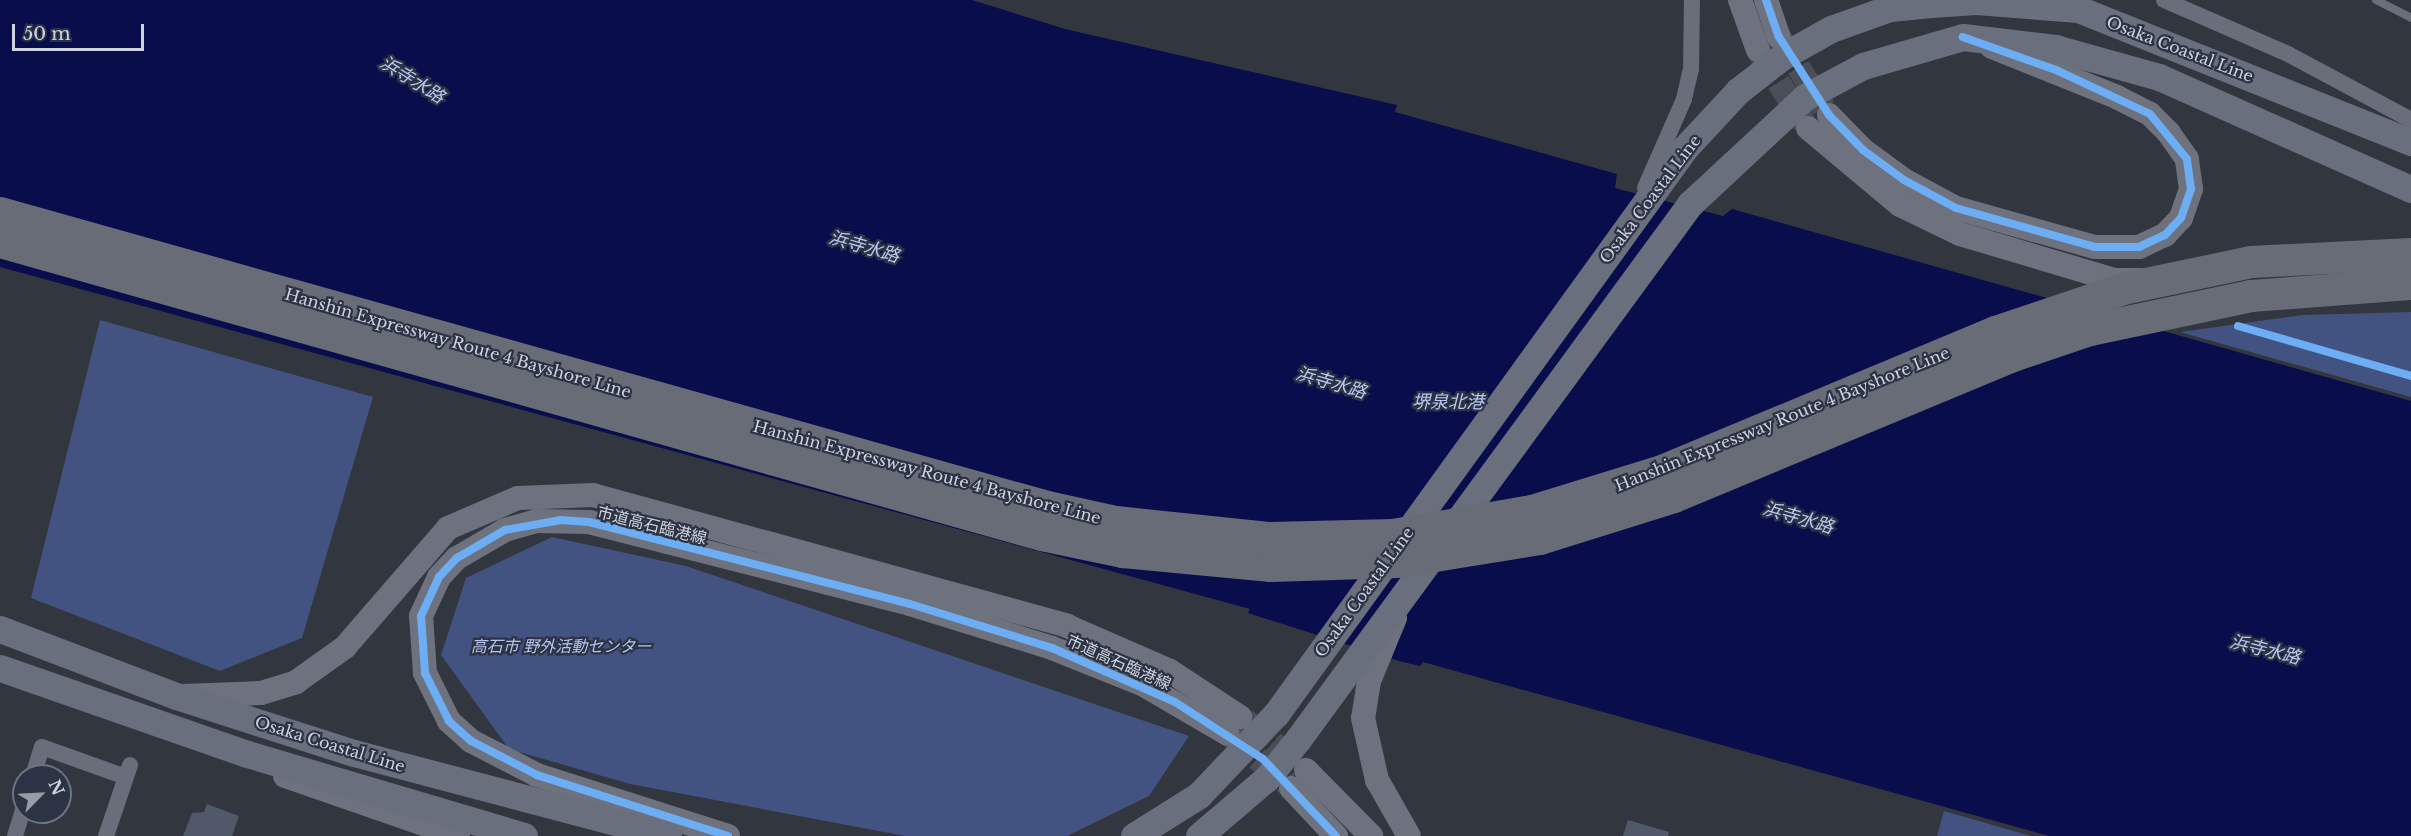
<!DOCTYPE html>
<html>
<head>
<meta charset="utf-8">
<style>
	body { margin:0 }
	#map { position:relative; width:2411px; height:836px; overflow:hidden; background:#32363f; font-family:"Libre Baskerville","Noto Sans JP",serif }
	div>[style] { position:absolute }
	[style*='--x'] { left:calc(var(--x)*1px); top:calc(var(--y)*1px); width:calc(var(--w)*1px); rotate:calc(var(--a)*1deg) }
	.green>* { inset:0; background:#425381 }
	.water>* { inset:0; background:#090d4c }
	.building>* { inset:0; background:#51586a }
	.secondary-tunnel>* { height:24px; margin-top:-12px; transform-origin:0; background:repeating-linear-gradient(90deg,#494e57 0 24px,transparent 0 36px) }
	.lane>* { height:8px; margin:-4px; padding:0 4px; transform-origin:4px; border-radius:4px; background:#6a6e7a }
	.street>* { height:16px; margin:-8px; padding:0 8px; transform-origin:8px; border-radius:8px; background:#6a6e7a }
	.secondary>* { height:24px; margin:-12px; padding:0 12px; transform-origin:12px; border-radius:12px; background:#6d727e }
	.primary>* { height:27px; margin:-13.5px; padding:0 13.5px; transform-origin:13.5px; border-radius:13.5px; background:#696f7d }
	.highway>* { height:32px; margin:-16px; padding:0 16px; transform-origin:16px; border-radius:16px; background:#676c76 }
	.highway-bridge>* { height:32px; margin:-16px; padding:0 16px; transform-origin:16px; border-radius:16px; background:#676c76 }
	.cycleway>* { height:8px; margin:-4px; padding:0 4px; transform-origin:4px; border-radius:4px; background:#6dadf4 }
	span { translate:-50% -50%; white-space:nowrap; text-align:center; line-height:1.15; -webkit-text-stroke:4.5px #2c3345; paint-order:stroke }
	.street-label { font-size:16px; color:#ced3de }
	.park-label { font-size:16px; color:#b5c6ee; font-style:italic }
	.water-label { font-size:18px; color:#b8c8f1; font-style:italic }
	.north { position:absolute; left:12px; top:764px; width:60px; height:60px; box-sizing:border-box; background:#2c3345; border:2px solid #6d7382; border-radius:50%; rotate:66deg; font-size:16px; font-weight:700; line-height:24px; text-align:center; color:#ced3de }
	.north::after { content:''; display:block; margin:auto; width:21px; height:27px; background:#979ca6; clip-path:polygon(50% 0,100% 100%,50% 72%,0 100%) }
	.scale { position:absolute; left:12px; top:24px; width:132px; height:27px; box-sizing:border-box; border:3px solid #ced3de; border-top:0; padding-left:8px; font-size:18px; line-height:21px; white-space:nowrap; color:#ced3de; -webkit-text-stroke:4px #2c3345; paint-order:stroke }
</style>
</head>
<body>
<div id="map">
	<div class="green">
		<div style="clip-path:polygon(2411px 312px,2411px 397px,2180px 332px,2303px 315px)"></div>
		<div style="clip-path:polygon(100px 320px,373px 397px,302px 638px,220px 671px,31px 598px)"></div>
		<div style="clip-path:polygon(552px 537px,686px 566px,1189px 736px,1149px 796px,1067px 836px,905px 836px,630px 784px,509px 749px,441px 655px,466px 578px)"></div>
		<div style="clip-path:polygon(1944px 811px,2031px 836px,1937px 836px)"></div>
	</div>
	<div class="water">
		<div style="clip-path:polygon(0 0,972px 0,1065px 29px,1397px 105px,1395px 112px,1617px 174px,1615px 188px,1723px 216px,1732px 209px,2411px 401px,2411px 836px,2049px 836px,1423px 662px,1420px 666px,1399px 661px,1248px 613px,1250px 609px,0 267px)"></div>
	</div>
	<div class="building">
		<div style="clip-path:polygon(207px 804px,239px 816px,232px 836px,183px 836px,192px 813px,204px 812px)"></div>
		<div style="clip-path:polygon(1628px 820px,1669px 832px,1668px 836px,1623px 836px)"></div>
	</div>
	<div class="secondary-tunnel">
		<div style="--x:1779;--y:37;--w:84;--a:57.6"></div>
		<div style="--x:1759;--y:52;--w:85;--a:57.4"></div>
		<div style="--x:1245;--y:720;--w:72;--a:39.4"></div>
		<div style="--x:1230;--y:735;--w:75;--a:40.7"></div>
	</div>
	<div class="lane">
		<div style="--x:2376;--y:0;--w:39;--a:27"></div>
	</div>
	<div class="street">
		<div style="--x:2164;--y:0;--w:135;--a:23.5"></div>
		<div style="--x:2288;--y:54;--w:140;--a:28.2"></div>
		<div style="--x:1645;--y:188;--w:97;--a:-66.3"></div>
		<div style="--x:1684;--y:99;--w:31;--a:-77"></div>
		<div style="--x:1691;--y:69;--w:69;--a:-89.2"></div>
		<div style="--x:33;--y:776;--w:30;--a:-73"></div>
		<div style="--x:42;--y:747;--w:89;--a:19.7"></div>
		<div style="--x:15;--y:836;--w:30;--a:-73"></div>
		<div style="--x:106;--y:836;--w:75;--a:-71.3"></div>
	</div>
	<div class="secondary">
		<div style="--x:1740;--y:0;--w:53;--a:70.2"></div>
		<div style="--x:1766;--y:0;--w:39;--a:71"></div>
		<div style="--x:1829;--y:115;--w:49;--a:45.8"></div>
		<div style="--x:1863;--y:150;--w:51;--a:36.2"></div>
		<div style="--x:1904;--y:180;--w:59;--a:28.3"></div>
		<div style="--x:1956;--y:208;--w:144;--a:15.7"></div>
		<div style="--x:2095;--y:247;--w:44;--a:0"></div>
		<div style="--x:2139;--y:247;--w:29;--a:-25"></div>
		<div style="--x:2165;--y:235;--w:23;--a:-47"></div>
		<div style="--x:2181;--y:218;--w:31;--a:-71"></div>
		<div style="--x:2191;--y:189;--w:30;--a:-98"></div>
		<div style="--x:2187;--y:159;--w:32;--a:-125"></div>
		<div style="--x:2169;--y:133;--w:27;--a:-135"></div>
		<div style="--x:2150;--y:114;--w:37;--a:-153"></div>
		<div style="--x:2117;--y:97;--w:135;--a:-158.2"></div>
		<div style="--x:1808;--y:128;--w:120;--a:39.9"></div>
		<div style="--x:1900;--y:205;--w:67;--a:25.8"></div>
		<div style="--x:1960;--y:234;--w:161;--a:16.6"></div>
		<div style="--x:2114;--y:280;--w:26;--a:0"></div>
		<div style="--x:1395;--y:618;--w:68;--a:112.4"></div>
		<div style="--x:1369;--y:681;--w:37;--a:99"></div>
		<div style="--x:1363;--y:718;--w:64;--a:77.3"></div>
		<div style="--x:1377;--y:780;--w:64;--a:60.3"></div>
		<div style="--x:184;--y:696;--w:77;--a:-2.2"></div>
		<div style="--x:261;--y:693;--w:37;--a:-17"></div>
		<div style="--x:296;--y:682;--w:60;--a:-35.5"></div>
		<div style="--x:345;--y:647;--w:157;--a:-49.1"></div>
		<div style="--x:448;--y:528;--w:76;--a:-23.2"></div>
		<div style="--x:518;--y:498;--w:75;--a:-2.3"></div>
		<div style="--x:593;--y:495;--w:492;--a:15.4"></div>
		<div style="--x:1067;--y:626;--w:112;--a:23.6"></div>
		<div style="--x:1170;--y:671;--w:84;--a:33.3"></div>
		<div style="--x:1306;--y:770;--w:93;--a:45.4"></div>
		<div style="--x:285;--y:776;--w:183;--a:19.1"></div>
		<div style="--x:1291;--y:788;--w:66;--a:46.8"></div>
		<div style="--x:728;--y:836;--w:201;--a:-162.3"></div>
		<div style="--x:537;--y:775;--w:74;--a:-152.7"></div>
		<div style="--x:471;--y:741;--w:30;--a:-138"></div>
		<div style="--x:449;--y:721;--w:54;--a:-116.6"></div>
		<div style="--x:425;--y:673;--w:57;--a:-94"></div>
		<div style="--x:421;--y:616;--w:43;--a:-65.2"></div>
		<div style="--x:439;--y:577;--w:26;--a:-47"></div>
		<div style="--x:457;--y:558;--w:56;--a:-30.3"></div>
		<div style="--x:505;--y:530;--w:32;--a:-16"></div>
		<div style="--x:536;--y:521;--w:53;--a:1.1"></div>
		<div style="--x:589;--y:522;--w:331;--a:14.3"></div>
		<div style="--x:910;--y:604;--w:149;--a:17.2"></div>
		<div style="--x:1052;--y:648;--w:97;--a:21.8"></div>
		<div style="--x:1142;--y:684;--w:99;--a:30.2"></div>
	</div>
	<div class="primary">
		<div style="--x:0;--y:629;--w:188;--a:20.8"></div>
		<div style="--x:176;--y:696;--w:187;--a:17.8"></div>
		<div style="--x:354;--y:753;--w:325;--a:14.8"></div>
		<div style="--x:0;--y:668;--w:258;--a:19.2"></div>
		<div style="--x:244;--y:753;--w:292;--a:16.5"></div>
		<div style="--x:1134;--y:836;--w:77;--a:-32.2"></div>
		<div style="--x:1199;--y:795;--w:112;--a:-46.5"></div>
		<div style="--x:1276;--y:714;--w:698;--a:-54.15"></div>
		<div style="--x:1685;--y:148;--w:78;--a:-47.1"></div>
		<div style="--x:1738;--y:91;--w:57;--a:-37.9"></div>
		<div style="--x:1783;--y:56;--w:55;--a:-29.4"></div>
		<div style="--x:1831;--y:29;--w:63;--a:-19.6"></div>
		<div style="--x:1890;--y:8;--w:41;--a:-5.6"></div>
		<div style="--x:1931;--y:4;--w:45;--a:-3.8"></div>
		<div style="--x:1976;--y:1;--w:102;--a:4.5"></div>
		<div style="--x:2078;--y:9;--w:359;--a:21.8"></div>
		<div style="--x:1199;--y:836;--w:89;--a:-40.5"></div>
		<div style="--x:1267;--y:778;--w:51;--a:-51.3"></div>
		<div style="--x:1299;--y:738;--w:662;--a:-53.79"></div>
		<div style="--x:1690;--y:204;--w:157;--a:-42.9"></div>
		<div style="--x:1805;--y:97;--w:66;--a:-28.1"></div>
		<div style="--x:1863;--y:66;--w:104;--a:-16.2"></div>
		<div style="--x:1963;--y:37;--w:93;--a:6.8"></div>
		<div style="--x:2055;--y:48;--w:108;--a:15.6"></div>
		<div style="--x:2159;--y:77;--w:276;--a:24"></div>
	</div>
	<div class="highway">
		<div style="--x:0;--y:242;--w:1082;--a:15.71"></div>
		<div style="--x:1042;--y:535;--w:83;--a:11.9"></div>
		<div style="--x:1123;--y:552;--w:149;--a:5.4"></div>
		<div style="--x:1271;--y:566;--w:127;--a:-1.8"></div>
		<div style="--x:1398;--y:562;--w:144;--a:-9.2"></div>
		<div style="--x:1540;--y:539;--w:140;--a:-17.4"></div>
		<div style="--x:1674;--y:497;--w:364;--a:-22.6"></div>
		<div style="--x:2010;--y:357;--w:84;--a:-18.6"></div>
		<div style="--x:2090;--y:330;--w:165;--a:-11.9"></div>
		<div style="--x:2251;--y:296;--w:160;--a:-4.3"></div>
	</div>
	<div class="highway-bridge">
		<div style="--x:0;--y:213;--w:1087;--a:15.68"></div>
		<div style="--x:1047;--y:507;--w:71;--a:12.3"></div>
		<div style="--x:1116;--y:522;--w:153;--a:6"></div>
		<div style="--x:1268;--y:538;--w:125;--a:-1.4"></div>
		<div style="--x:1393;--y:535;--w:141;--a:-9.8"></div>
		<div style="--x:1532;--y:511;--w:136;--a:-17.1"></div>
		<div style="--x:1662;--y:471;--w:362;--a:-22.6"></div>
		<div style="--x:1996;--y:332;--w:138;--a:-18.6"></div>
		<div style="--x:2127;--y:288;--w:127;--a:-11.8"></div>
		<div style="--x:2251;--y:262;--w:160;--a:-2.9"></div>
	</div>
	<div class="cycleway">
		<div style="--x:1766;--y:0;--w:39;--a:71"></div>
		<div style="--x:1779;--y:37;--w:93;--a:57.3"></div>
		<div style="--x:1829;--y:115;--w:49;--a:45.8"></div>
		<div style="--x:1863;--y:150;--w:51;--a:36.2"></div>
		<div style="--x:1904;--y:180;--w:59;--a:28.3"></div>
		<div style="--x:1956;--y:208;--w:144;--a:15.7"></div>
		<div style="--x:2095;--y:247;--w:44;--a:0"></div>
		<div style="--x:2139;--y:247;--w:29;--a:-25"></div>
		<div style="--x:2165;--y:235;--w:23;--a:-47"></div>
		<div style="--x:2181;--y:218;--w:31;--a:-71"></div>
		<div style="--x:2191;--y:189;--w:30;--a:-98"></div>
		<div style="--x:2187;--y:159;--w:58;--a:-129.4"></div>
		<div style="--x:2150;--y:114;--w:104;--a:-154.9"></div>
		<div style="--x:2056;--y:70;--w:99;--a:-160.5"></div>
		<div style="--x:2238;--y:326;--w:180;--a:16.1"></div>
		<div style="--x:728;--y:836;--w:201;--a:-162.3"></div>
		<div style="--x:537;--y:775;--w:74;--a:-152.7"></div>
		<div style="--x:471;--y:741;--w:30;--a:-138"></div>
		<div style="--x:449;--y:721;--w:54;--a:-116.6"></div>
		<div style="--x:425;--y:673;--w:57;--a:-94"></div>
		<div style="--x:421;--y:616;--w:43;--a:-65.2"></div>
		<div style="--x:439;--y:577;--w:26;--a:-47"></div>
		<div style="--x:457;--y:558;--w:56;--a:-30.3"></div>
		<div style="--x:505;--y:530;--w:57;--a:-10.1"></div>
		<div style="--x:561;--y:520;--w:28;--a:4"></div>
		<div style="--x:589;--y:522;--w:331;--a:14.3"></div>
		<div style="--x:910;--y:604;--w:149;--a:17.2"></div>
		<div style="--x:1052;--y:648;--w:134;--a:23.7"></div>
		<div style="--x:1175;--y:702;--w:105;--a:32.9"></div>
		<div style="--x:1263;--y:759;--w:106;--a:46.5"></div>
	</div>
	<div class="street-label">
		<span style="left:2180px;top:49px;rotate:21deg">Osaka Coastal Line</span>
		<span style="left:1650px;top:199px;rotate:-53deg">Osaka Coastal Line</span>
		<span style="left:458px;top:343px;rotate:16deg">Hanshin Expressway Route 4 Bayshore Line</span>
		<span style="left:1782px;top:419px;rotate:-22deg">Hanshin Expressway Route 4 Bayshore Line</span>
		<span style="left:927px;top:472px;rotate:15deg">Hanshin Expressway Route 4 Bayshore Line</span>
		<span style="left:652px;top:525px;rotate:14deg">市道高石臨港線</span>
		<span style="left:1364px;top:592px;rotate:-54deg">Osaka Coastal Line</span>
		<span style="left:1119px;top:662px;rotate:24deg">市道高石臨港線</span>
		<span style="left:330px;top:744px;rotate:17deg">Osaka Coastal Line</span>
	</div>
	<div class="park-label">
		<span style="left:561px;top:646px">高石市 野外活動センター</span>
	</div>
	<div class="water-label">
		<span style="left:412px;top:80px;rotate:32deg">浜寺水路</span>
		<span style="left:864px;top:247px;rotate:16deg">浜寺水路</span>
		<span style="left:1331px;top:383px;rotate:16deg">浜寺水路</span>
		<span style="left:1448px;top:402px">堺泉北港</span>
		<span style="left:1798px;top:518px;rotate:16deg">浜寺水路</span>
		<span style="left:2265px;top:650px;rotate:14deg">浜寺水路</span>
	</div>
	<div class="north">N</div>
	<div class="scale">50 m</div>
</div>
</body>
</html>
